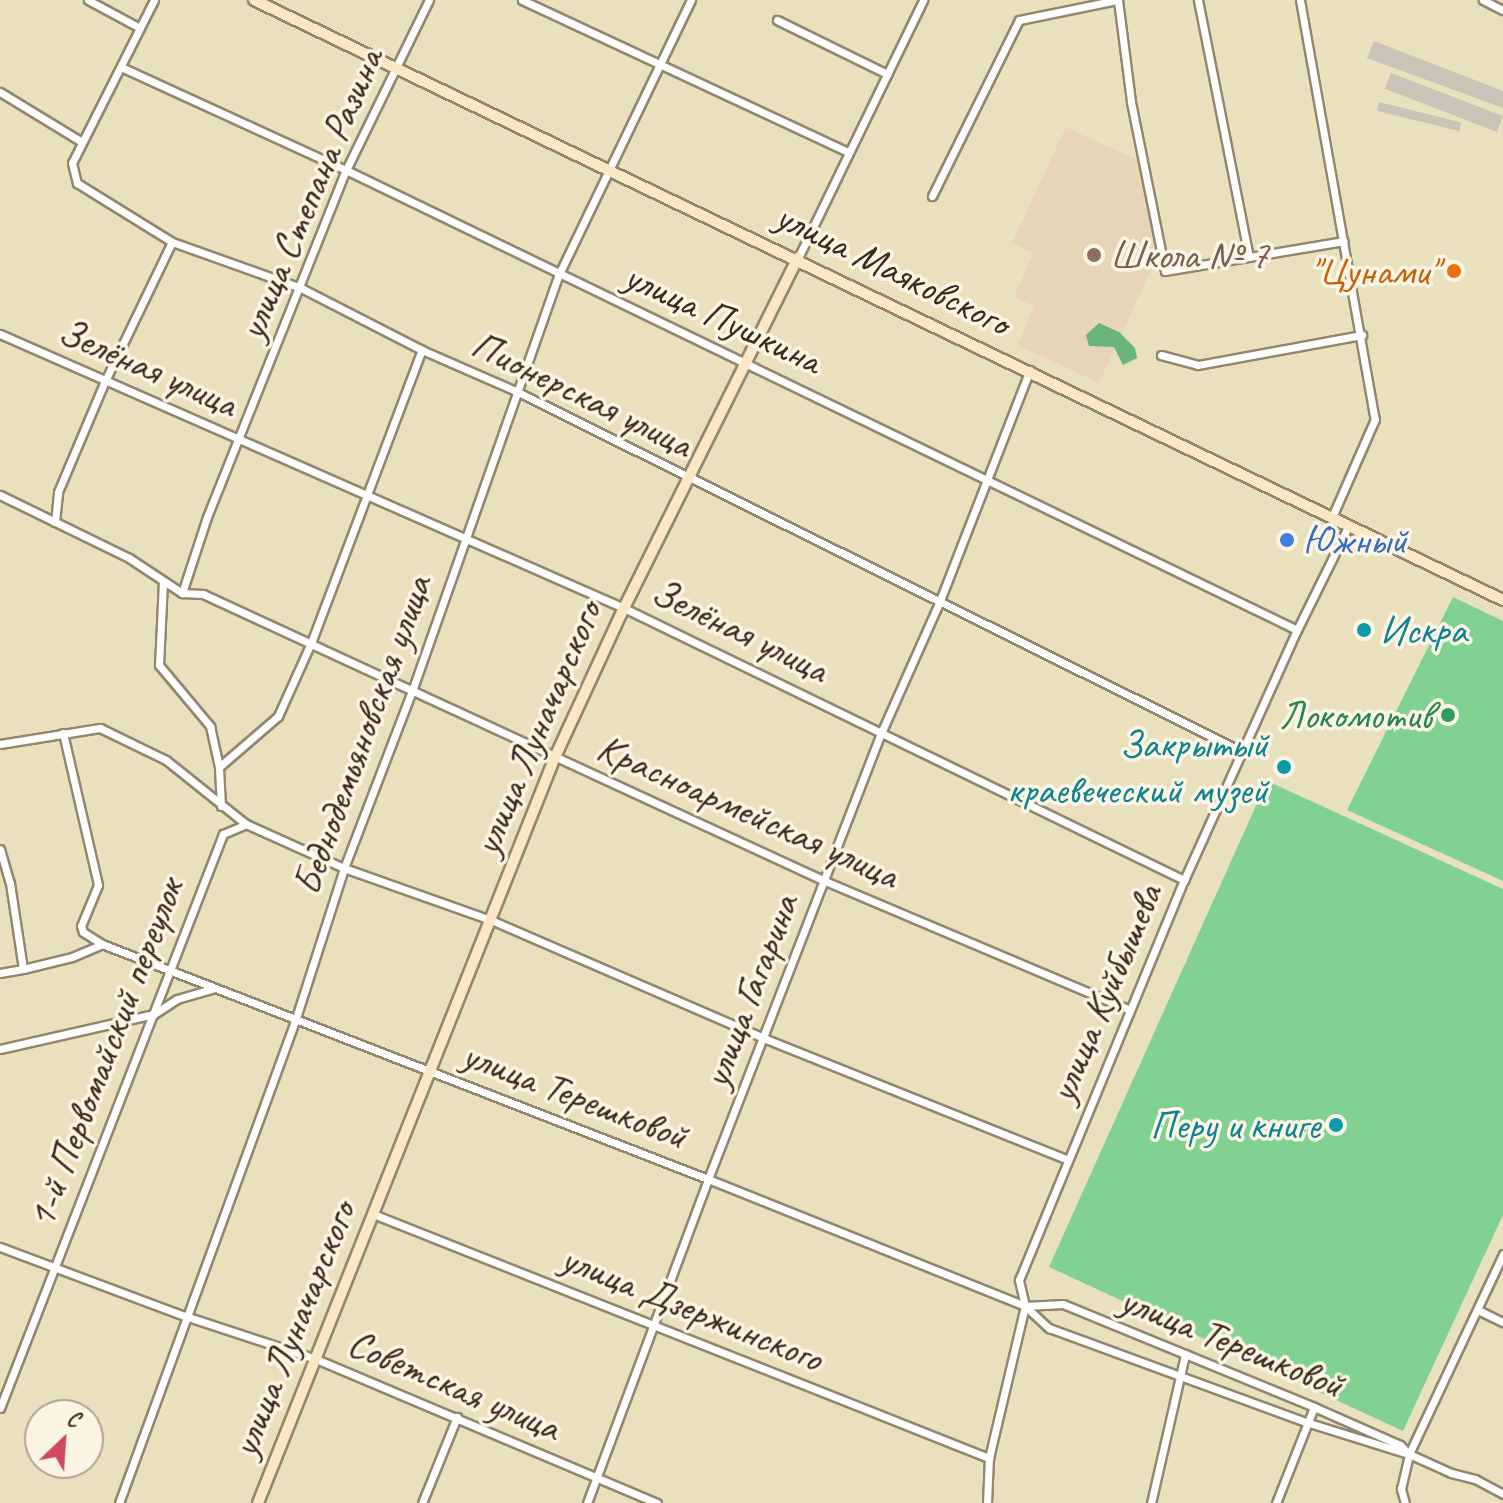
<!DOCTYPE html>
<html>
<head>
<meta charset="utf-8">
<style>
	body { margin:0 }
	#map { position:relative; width:1503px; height:1503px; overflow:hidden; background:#e9e1bd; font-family:Caveat,sans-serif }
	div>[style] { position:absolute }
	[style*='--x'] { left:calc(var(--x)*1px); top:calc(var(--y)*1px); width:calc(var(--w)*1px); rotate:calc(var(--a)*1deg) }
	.built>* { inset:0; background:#e6d6b7 }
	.industrial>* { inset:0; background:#c9c3b8; transform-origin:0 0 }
	.green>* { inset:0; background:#81d292 }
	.forest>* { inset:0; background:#68b47c }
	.roads { filter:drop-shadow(2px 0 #92866e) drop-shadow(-2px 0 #92866e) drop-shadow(0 2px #92866e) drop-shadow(0 -2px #92866e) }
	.street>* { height:7px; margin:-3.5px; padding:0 3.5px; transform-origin:3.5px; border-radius:3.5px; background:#fff }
	.secondary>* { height:10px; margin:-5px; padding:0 5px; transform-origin:5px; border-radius:5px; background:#fae7c3 }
	.dots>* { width:22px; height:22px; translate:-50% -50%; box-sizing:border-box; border:4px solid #fcf5e5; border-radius:50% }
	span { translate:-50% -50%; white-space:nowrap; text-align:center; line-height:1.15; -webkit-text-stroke:7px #fcf5e5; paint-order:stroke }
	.street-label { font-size:40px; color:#3b2a1e }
	.education-label { font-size:40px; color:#785e54 }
	.left { translate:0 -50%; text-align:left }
	.food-label { font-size:40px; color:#c56008 }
	.right { translate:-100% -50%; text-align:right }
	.shop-label { font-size:40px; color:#366cbe }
	.culture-label { font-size:40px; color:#0d838f }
	.leisure-label { font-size:40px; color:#27864d }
	.north { position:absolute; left:24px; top:1399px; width:80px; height:80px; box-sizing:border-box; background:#fcf5e5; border:2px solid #afa495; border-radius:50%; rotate:25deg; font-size:22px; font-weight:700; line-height:32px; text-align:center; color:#3b2a1e }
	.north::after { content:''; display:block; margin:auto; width:28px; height:36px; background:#d1495b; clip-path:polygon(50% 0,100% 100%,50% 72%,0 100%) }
</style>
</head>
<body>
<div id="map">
	<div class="built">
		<div style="clip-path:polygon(1066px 127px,1139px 161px,1157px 257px,1099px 383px,1018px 345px,1034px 306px,1014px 297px,1033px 253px,1012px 243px)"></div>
	</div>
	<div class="industrial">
		<div style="clip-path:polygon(1374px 41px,1503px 91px,1503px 108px,1367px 58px)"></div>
		<div style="left:1391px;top:73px;width:120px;height:17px;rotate:21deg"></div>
		<div style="left:1379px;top:102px;width:85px;height:9px;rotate:14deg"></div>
	</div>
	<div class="green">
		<div style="clip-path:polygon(1453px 597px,1503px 621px,1503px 881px,1347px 810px)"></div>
		<div style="clip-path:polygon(1267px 781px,1503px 889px,1503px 1215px,1403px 1431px,1049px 1267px)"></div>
	</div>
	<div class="forest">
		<div style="clip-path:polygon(1099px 323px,1119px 332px,1135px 348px,1137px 358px,1123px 365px,1114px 347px,1089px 346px,1086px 335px)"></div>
	</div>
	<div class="roads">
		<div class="street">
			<div style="--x:88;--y:0;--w:59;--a:28.3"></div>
			<div style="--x:154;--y:0;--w:182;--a:116.7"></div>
			<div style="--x:72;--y:163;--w:21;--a:76"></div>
			<div style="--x:77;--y:183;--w:112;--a:31.8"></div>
			<div style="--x:172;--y:242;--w:137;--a:19.6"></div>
			<div style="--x:301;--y:288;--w:136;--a:27.1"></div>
			<div style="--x:422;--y:350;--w:103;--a:23.6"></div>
			<div style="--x:516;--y:391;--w:812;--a:26.41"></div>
			<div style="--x:522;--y:0;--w:360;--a:25"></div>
			<div style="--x:1118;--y:0;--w:103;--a:82.7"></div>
			<div style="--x:1131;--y:102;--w:172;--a:78.6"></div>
			<div style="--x:1165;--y:271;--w:181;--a:-9.5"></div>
			<div style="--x:1198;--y:0;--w:262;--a:78.8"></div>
			<div style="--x:1300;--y:0;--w:426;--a:79.9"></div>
			<div style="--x:1375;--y:419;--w:107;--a:113.7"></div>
			<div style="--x:1483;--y:0;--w:22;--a:27"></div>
			<div style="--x:777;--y:20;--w:123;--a:26.1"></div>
			<div style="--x:121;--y:67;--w:247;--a:24.6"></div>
			<div style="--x:346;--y:170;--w:1056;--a:25.81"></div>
			<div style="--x:0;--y:92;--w:96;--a:31.4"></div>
			<div style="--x:932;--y:196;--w:196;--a:-63.7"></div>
			<div style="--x:1019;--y:20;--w:100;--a:-11.5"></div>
			<div style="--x:798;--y:258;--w:287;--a:-64.1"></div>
			<div style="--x:0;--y:334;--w:682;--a:23.71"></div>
			<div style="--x:624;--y:608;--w:623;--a:25.91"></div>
			<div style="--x:1161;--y:355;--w:38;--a:15"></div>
			<div style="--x:1198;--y:365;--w:167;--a:-10.4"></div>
			<div style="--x:0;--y:495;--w:144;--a:26"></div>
			<div style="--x:129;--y:558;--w:64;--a:33.4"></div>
			<div style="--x:182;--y:593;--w:21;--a:3"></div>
			<div style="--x:203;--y:594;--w:685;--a:24.77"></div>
			<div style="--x:825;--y:881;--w:331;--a:22.9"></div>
			<div style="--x:55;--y:522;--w:30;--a:-84"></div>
			<div style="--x:58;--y:492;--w:121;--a:-67.1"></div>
			<div style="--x:105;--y:381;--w:154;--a:-64.3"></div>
			<div style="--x:163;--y:581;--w:84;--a:92.7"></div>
			<div style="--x:159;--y:665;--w:80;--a:50.1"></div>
			<div style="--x:210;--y:726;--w:42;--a:77.6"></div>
			<div style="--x:182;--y:593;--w:80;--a:-71.8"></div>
			<div style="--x:207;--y:517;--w:374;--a:-68.2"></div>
			<div style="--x:346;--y:170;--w:189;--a:-64"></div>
			<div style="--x:63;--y:733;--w:156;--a:77"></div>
			<div style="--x:98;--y:885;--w:44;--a:112.5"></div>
			<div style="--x:81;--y:926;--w:6;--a:72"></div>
			<div style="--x:83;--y:932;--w:22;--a:32"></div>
			<div style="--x:102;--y:944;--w:650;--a:21.2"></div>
			<div style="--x:708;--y:1179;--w:341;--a:21.8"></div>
			<div style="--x:1025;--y:1306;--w:33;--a:43"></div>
			<div style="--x:1049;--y:1328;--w:274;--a:20.1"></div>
			<div style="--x:1306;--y:1422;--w:108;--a:17.3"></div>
			<div style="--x:1409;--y:1454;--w:46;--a:24.3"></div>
			<div style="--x:1451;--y:1473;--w:25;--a:14"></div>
			<div style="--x:1475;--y:1479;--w:32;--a:28"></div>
			<div style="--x:0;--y:744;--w:101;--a:-9.1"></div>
			<div style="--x:100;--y:728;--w:73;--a:25.9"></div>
			<div style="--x:166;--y:760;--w:102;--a:38.7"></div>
			<div style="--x:246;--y:824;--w:107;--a:24.2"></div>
			<div style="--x:344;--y:868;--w:156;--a:19.5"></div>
			<div style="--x:491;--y:920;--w:300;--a:23.4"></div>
			<div style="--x:766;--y:1039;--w:325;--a:21.8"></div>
			<div style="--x:221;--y:806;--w:39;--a:-93"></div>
			<div style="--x:219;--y:767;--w:78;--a:-40.8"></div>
			<div style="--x:278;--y:716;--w:80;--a:-65.7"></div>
			<div style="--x:311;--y:643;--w:313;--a:-69.3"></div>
			<div style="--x:0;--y:849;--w:35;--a:74"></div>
			<div style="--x:10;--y:883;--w:87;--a:81.4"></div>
			<div style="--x:23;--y:969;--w:50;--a:-13.8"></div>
			<div style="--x:72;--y:957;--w:33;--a:-23"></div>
			<div style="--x:0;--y:973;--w:23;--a:-10"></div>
			<div style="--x:0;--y:1049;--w:158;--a:-12.8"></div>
			<div style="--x:154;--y:1014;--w:27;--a:-33"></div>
			<div style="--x:177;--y:999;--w:40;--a:-16"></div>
			<div style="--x:373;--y:1214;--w:663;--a:21.61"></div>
			<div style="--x:0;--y:1247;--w:197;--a:20.5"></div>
			<div style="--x:185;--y:1316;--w:138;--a:18.2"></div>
			<div style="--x:316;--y:1359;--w:370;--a:22.9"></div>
			<div style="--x:1025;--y:1306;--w:38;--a:-3"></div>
			<div style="--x:1063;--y:1304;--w:271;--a:22.3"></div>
			<div style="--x:1314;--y:1407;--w:94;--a:23.8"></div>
			<div style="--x:1400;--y:1445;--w:13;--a:45"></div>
			<div style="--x:1478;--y:1310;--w:28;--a:26"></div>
			<div style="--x:0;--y:1408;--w:616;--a:-68.77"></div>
			<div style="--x:223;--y:834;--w:25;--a:-23"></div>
			<div style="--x:119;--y:1503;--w:513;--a:-69.94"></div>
			<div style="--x:295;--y:1021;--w:161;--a:-72.2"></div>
			<div style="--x:344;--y:868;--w:190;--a:-69"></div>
			<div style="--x:412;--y:691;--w:442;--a:-70.6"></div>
			<div style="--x:559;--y:274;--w:304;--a:-64.3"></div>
			<div style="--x:422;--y:1503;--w:93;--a:-67.9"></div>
			<div style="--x:587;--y:1503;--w:346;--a:-69.5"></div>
			<div style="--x:708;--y:1179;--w:481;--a:-68.8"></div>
			<div style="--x:882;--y:731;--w:140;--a:-66"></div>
			<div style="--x:939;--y:603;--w:250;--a:-68.7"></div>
			<div style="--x:987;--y:1503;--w:45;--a:-87.5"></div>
			<div style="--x:989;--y:1458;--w:156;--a:-76.7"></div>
			<div style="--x:1025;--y:1306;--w:27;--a:-103"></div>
			<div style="--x:1019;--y:1280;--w:433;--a:-67.6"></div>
			<div style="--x:1184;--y:880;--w:274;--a:-65.7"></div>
			<div style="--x:1297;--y:630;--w:117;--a:-63.7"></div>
			<div style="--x:1151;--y:1503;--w:153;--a:-77.1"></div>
			<div style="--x:1276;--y:1503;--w:103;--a:-68.4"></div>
			<div style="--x:1405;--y:1503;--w:15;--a:-106"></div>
			<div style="--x:1401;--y:1489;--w:36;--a:-77"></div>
			<div style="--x:1409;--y:1454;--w:221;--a:-64.8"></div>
		</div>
		<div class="secondary">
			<div style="--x:254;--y:0;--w:1386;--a:25.66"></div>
			<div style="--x:258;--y:1503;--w:803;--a:-68.29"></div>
			<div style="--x:555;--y:757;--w:164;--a:-65.2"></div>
			<div style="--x:624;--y:608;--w:391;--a:-63.6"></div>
		</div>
	</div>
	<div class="dots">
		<div style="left:1094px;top:255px;background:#8d6e63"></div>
		<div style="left:1454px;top:271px;background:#e8710a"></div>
		<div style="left:1287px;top:540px;background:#3f7fe0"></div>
		<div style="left:1364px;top:630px;background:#0f9aa8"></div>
		<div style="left:1448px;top:715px;background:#2e9e5b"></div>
		<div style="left:1284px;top:767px;background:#0f9aa8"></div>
		<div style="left:1336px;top:1125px;background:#0f9aa8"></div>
	</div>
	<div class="street-label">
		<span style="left:310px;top:194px;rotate:-67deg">улица Степана Разина</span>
		<span style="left:893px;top:269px;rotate:26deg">улица Маяковского</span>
		<span style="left:723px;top:318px;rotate:25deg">улица Пушкина</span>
		<span style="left:148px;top:367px;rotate:24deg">Зелёная улица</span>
		<span style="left:582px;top:394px;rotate:26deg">Пионерская улица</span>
		<span style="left:740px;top:630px;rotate:26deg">Зелёная улица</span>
		<span style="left:537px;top:728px;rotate:-67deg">улица Луначарского</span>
		<span style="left:362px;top:735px;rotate:-70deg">Беднодемьяновская улица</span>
		<span style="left:748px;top:811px;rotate:24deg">Красноармейская улица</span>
		<span style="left:750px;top:991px;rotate:-69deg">улица Гагарина</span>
		<span style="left:1105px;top:993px;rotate:-67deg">улица Куйбышева</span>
		<span style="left:105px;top:1053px;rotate:-69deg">1-й Первомайский переулок</span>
		<span style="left:575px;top:1095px;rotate:21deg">улица Терешковой</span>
		<span style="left:692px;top:1308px;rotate:22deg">улица Дзержинского</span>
		<span style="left:293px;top:1329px;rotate:-68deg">улица Луначарского</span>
		<span style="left:1232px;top:1342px;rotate:22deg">улица Терешковой</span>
		<span style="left:454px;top:1385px;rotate:23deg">Советская улица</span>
	</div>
	<div class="education-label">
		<span class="left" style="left:1110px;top:255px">Школа № 7</span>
	</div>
	<div class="food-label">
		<span class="right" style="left:1438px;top:271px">"Цунами"</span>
	</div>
	<div class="shop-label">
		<span class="left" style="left:1303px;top:540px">Южный</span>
	</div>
	<div class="culture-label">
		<span class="left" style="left:1380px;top:630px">Искра</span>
		<span class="right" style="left:1268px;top:767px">Закрытый<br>краевеческий музей</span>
		<span class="right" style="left:1320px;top:1125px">Перу и книге</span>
	</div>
	<div class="leisure-label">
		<span class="right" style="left:1432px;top:715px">Локомотив</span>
	</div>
	<div class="north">С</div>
</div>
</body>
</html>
